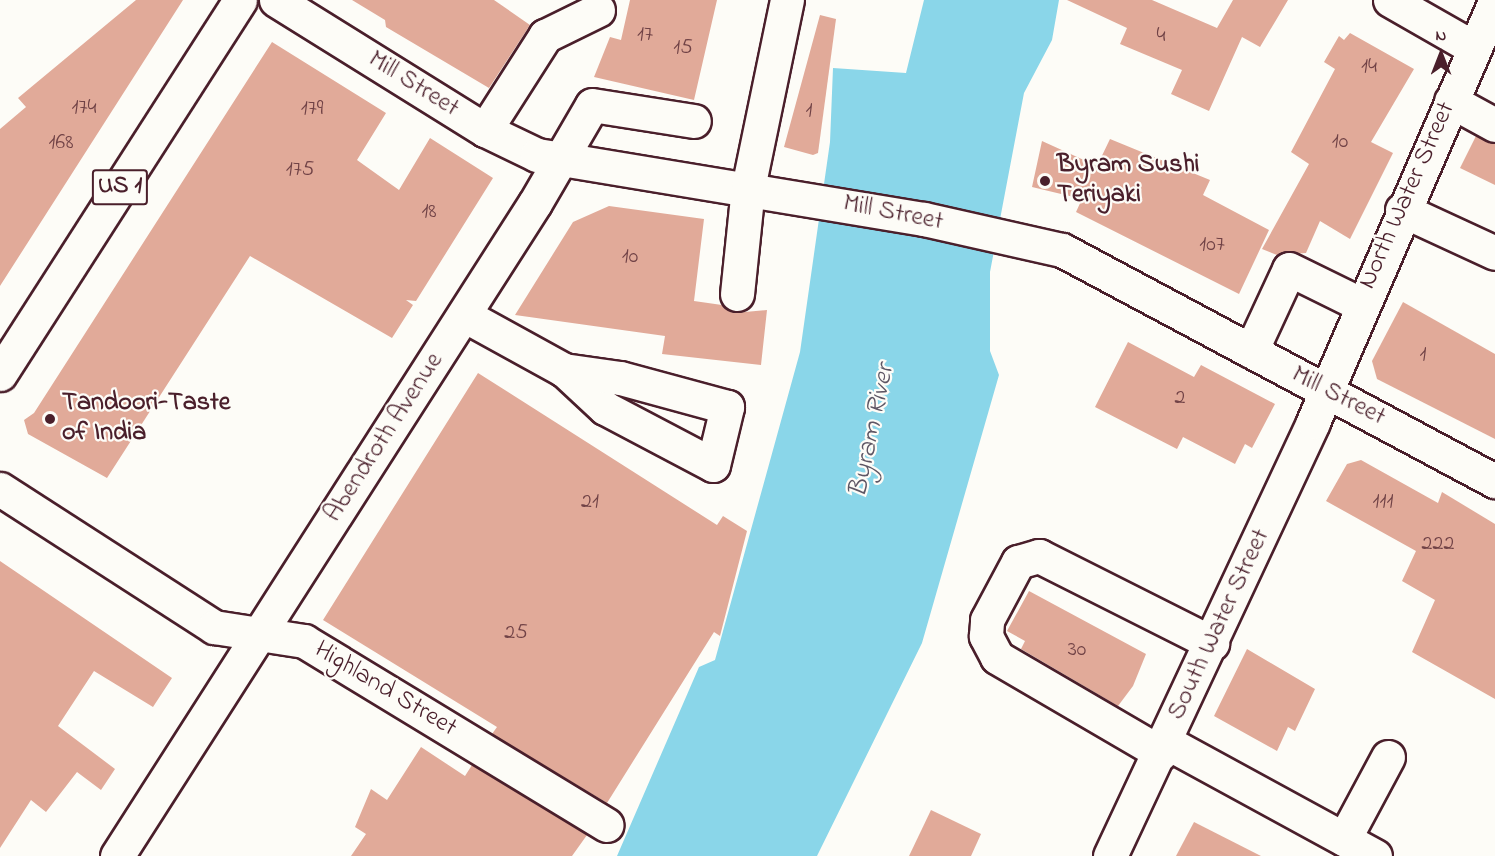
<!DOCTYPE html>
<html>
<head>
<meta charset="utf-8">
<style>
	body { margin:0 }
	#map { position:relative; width:1495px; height:856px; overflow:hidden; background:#fdfcf7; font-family:"Indie Flower",sans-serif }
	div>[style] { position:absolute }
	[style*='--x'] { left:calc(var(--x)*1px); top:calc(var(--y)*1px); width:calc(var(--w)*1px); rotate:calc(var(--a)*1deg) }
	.water>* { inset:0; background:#8ad6e9 }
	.building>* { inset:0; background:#e1aa99 }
	.roads { filter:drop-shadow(2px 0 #4a1f2b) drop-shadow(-2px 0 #4a1f2b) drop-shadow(0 2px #4a1f2b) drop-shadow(0 -2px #4a1f2b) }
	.minor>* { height:33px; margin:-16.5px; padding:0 16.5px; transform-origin:16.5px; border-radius:16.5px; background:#fdfcf7 }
	.major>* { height:33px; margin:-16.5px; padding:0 16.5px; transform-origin:16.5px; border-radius:16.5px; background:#fdfcf7 }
	.dots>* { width:16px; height:16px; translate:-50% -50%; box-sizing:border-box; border:3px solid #fdfcf7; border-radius:50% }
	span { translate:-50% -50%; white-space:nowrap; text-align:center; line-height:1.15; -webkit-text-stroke:4.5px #fdfcf7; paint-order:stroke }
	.number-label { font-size:22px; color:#704246 }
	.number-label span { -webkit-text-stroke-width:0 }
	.shield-label span { padding:2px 4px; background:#fdfcf7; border:2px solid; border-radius:4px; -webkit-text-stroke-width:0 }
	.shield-label { font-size:24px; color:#4a1f2b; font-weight:700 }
	.street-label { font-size:26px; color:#4a1f2b }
	.poi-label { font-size:26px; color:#4a1f2b; font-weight:700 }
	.left { translate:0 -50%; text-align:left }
	.water-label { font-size:27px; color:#5d5664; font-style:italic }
	.north { position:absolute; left:1411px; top:24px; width:60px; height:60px; -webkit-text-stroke:4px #fdfcf7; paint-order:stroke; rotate:0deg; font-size:16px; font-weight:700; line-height:24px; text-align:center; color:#4a1f2b }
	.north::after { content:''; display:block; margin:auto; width:21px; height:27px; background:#4a1f2b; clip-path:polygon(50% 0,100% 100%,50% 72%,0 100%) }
</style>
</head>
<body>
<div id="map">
	<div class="water">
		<div style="clip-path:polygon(924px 0,1059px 0,1052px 40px,1024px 93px,990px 272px,990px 351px,999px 375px,922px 643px,817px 856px,617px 856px,699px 667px,715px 660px,800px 352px,830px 142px,833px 68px,906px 73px)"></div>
	</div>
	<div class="building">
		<div style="clip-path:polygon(136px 0,183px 0,0 286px,0 129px,26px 107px,18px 98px)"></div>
		<div style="clip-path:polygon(352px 0,494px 0,530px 25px,489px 88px,386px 27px,385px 20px)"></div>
		<div style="clip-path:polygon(630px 0,717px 0,694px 100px,594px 77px,610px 37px,621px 40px)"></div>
		<div style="clip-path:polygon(1067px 0,1152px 0,1217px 28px,1233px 0,1288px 0,1260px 47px,1242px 37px,1209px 111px,1171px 94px,1182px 70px,1120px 44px,1127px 28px)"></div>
		<div style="clip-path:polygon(820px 15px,836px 19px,818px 153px,813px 155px,784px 147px)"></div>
		<div style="clip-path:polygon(1350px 33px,1414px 69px,1371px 142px,1393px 153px,1350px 239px,1320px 221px,1306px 253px,1277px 255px,1262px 249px,1309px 164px,1291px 152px,1335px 69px,1324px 62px,1339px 36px,1344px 40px)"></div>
		<div style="clip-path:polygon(272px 42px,386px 113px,357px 160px,399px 190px,430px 138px,493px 178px,416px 301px,406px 300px,413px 305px,392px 338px,250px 256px,107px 478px,28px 434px,24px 420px,34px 413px)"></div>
		<div style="clip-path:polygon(1476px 136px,1495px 144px,1495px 185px,1460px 168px)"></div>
		<div style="clip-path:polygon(1110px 139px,1210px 180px,1203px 195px,1269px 230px,1239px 294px,1076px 212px,1082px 199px,1032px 187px,1042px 141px,1097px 166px)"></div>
		<div style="clip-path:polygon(609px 206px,704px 219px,694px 301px,722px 305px,734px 313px,767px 310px,761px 365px,662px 354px,665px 336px,515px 315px,573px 222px)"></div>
		<div style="clip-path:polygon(1403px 302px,1495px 354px,1495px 439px,1377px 379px,1372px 361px)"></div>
		<div style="clip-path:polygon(1128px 342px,1194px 377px,1201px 365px,1275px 404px,1252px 448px,1245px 444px,1235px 464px,1183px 437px,1177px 449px,1095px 407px)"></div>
		<div style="clip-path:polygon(478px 373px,717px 525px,723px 516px,747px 531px,720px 636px,714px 632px,607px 803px,492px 734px,497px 727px,323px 620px)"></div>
		<div style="clip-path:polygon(1361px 460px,1438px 503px,1442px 492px,1495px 524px,1495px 699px,1412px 652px,1435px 600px,1402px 581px,1416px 551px,1326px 501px,1347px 464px)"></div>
		<div style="clip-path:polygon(0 561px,172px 678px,153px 707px,94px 671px,58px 726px,115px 769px,101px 790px,77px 772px,46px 812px,31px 800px,0 848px)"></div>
		<div style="clip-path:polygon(1029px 591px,1146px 654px,1133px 686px,1118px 706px,1021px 649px,1025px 641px,1007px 631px)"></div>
		<div style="clip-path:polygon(1247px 649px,1315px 689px,1295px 731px,1288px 727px,1277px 751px,1214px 716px)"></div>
		<div style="clip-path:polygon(421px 747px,465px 776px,472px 765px,587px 835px,572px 856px,351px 856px,366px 834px,355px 827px,371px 789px,387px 800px)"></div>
		<div style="clip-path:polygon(931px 810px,981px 834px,971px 856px,909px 856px)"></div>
		<div style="clip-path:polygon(1194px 822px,1261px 856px,1176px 856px)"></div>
	</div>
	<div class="roads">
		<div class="minor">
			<div style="--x:276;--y:0;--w:246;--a:31.9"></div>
			<div style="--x:485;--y:130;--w:58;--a:25.7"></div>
			<div style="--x:537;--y:155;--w:392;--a:9.4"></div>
			<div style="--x:1390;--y:0;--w:97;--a:29.7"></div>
			<div style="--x:1451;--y:101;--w:50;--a:28.6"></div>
			<div style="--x:485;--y:130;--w:112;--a:-57.4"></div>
			<div style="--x:545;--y:36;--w:59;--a:-26.1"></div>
			<div style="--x:1402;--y:210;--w:102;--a:24.8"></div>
			<div style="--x:737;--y:294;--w:107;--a:-84.1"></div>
			<div style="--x:748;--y:188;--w:192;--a:-78.3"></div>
			<div style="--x:464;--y:315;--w:114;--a:28.8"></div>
			<div style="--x:564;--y:370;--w:56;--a:42.8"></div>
			<div style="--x:605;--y:408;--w:122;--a:27.8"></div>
			<div style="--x:713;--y:465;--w:60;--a:-76.4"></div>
			<div style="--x:727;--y:407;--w:111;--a:-164.8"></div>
			<div style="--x:620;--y:378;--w:57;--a:-171.9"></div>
			<div style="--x:1251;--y:351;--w:90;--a:-65.1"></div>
			<div style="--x:1289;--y:269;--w:79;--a:26.2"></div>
			<div style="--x:0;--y:489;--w:255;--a:32.8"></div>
			<div style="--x:214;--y:627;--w:91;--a:8.8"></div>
			<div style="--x:304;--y:641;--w:354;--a:31.3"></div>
			<div style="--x:1166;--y:742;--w:238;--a:28.6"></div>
			<div style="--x:1161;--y:753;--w:190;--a:-149.7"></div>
			<div style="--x:997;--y:657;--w:24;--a:-118"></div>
			<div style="--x:986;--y:636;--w:16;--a:-86"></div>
			<div style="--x:987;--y:620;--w:66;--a:-61.9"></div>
			<div style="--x:1018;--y:562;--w:22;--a:-16"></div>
			<div style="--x:1039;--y:556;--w:194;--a:26.7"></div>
			<div style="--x:1344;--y:839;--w:93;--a:-61.8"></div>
			<div style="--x:117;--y:856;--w:775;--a:-57.38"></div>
			<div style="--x:535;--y:203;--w:113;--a:-59.8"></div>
			<div style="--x:592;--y:105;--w:103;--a:8.9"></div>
			<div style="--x:1110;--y:856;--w:479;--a:-64.9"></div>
			<div style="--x:1313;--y:422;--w:458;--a:-66.6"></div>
		</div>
		<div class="major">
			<div style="--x:924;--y:219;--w:141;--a:12.7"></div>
			<div style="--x:1062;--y:250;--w:491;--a:28.1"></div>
			<div style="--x:0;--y:374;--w:444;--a:-57.3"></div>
		</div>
	</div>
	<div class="dots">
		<div style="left:1045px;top:181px;background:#4a1f2b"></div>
		<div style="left:50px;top:419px;background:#4a1f2b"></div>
	</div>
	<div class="number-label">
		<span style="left:645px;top:36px">17</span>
		<span style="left:1161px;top:37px">4</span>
		<span style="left:683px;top:49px">15</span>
		<span style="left:1369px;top:68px">14</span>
		<span style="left:84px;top:109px">174</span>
		<span style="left:312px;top:110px">179</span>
		<span style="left:809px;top:112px">1</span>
		<span style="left:1340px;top:143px">10</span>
		<span style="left:61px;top:144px">168</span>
		<span style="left:300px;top:171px">175</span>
		<span style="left:429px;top:213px">18</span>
		<span style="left:1212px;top:246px">107</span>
		<span style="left:630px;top:258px">10</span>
		<span style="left:1423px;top:356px">1</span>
		<span style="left:1180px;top:399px">2</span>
		<span style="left:590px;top:503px">21</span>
		<span style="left:1383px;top:503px">111</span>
		<span style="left:1438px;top:545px">222</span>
		<span style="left:516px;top:634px">25</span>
		<span style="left:1077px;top:651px">30</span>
	</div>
	<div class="shield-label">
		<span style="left:120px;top:187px">US 1</span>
	</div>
	<div class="street-label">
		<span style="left:413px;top:85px;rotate:32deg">Mill Street</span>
		<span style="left:1408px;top:196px;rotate:-66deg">North Water Street</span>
		<span style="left:893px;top:214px;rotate:11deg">Mill Street</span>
		<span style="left:1338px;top:397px;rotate:27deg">Mill Street</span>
		<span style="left:385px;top:438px;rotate:-57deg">Abendroth Avenue</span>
		<span style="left:1220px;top:625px;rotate:-65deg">South Water Street</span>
		<span style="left:385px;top:690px;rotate:31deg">Highland Street</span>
	</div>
	<div class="poi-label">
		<span class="left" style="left:1057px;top:181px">Byram Sushi<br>Teriyaki</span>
		<span class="left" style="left:62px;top:419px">Tandoori-Taste<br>of India</span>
	</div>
	<div class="water-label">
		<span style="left:872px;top:431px;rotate:-78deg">Byram River</span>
	</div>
	<div class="north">N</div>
</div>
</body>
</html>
